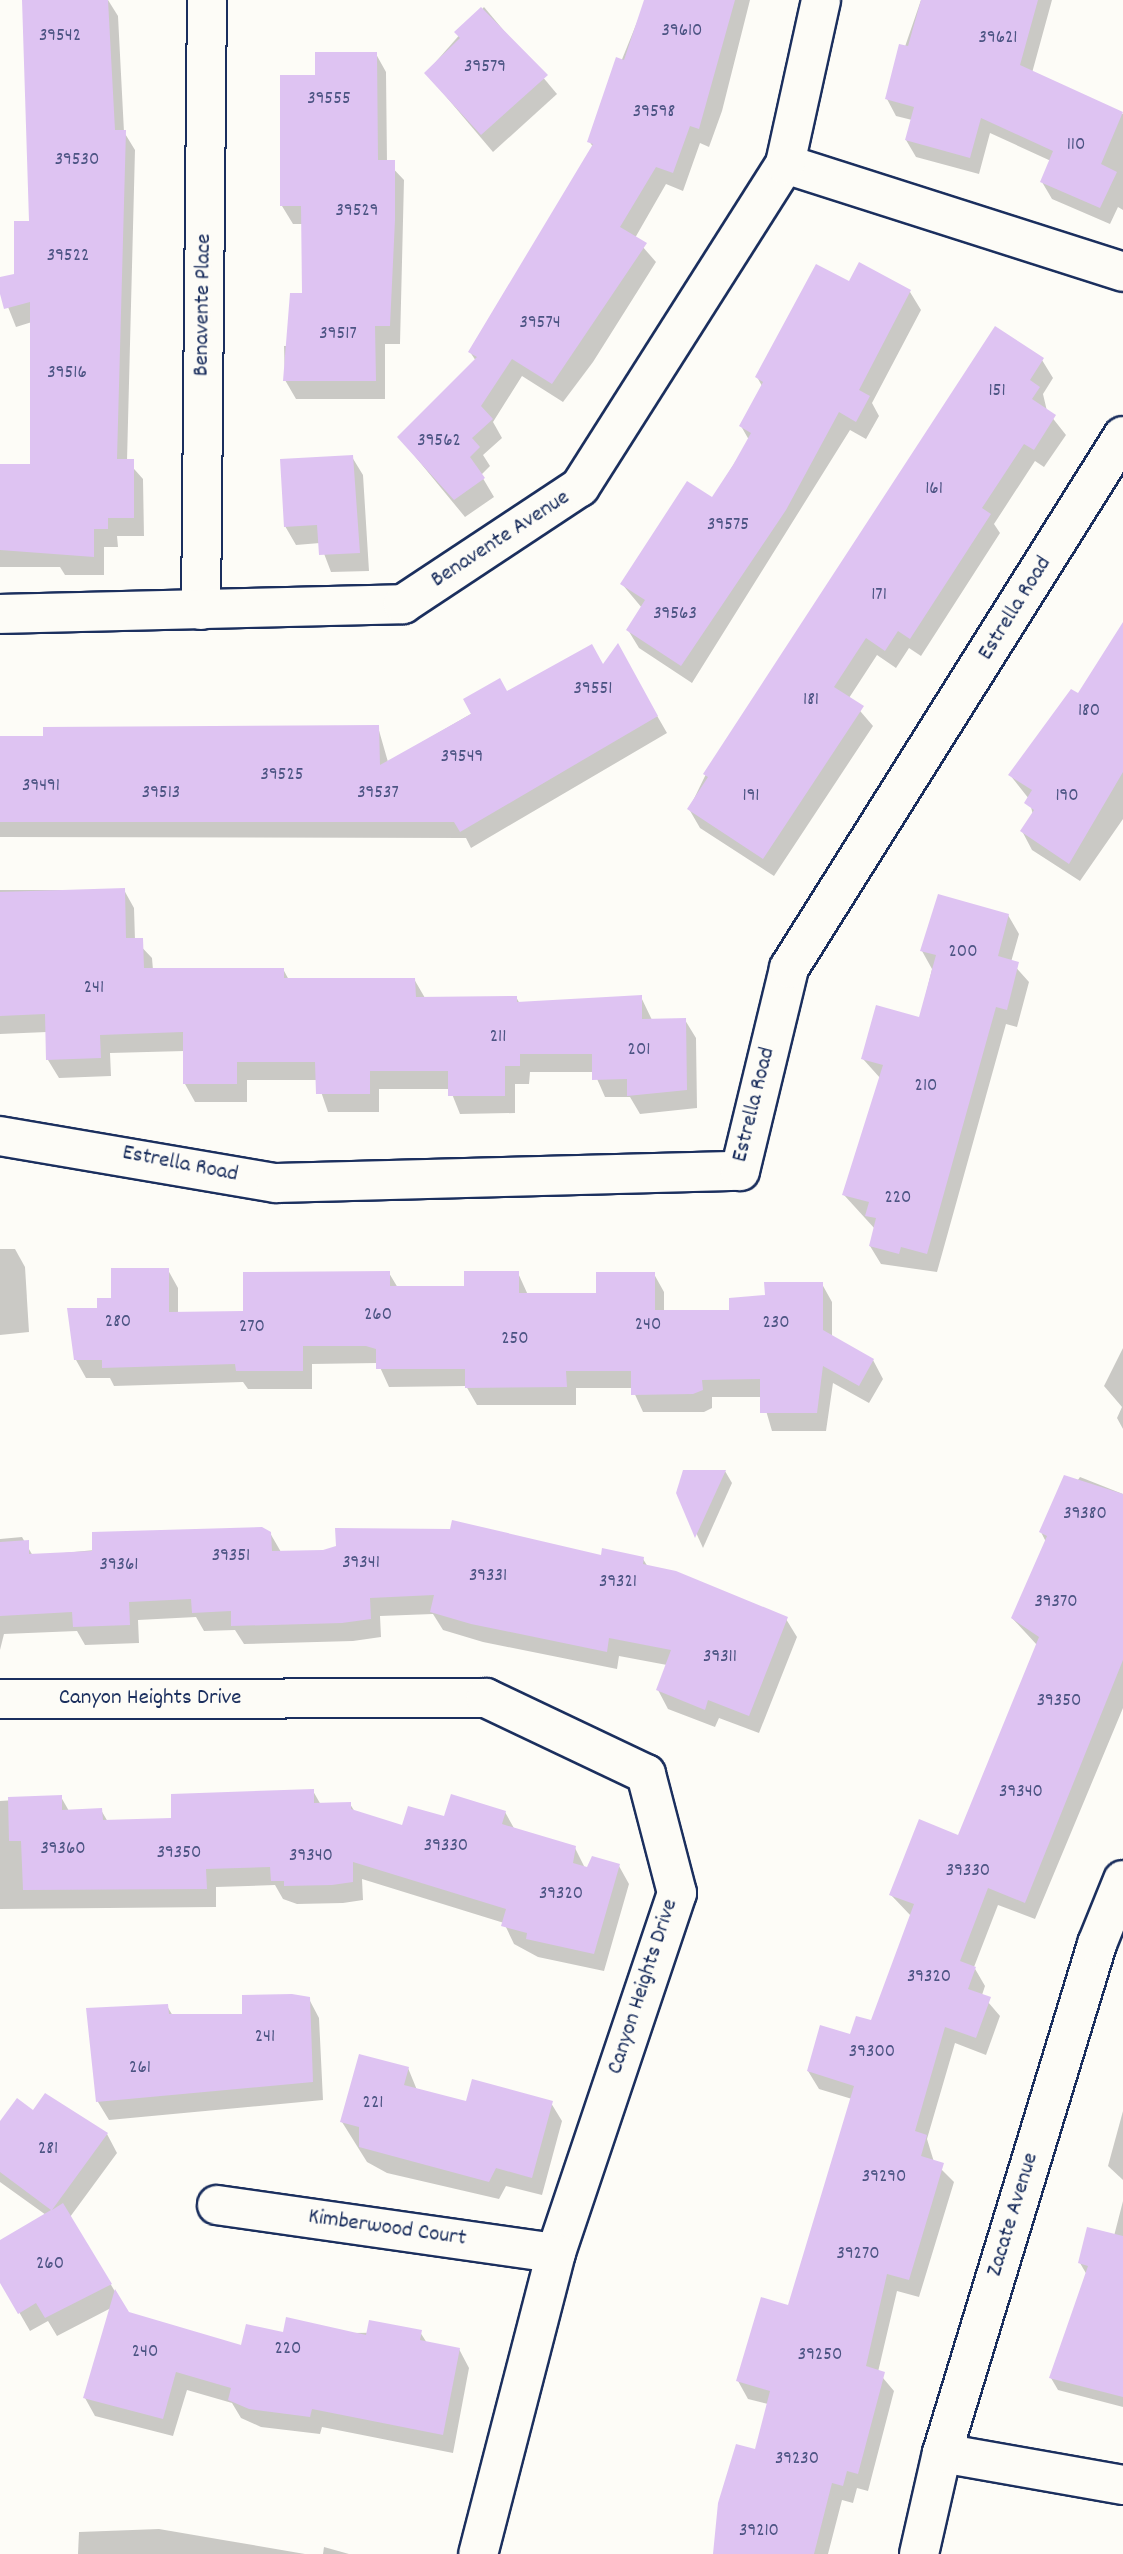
<!DOCTYPE html>
<html>
<head>
<meta charset="utf-8">
<style>
	body { margin:0 }
	#map { position:relative; width:1123px; height:2554px; overflow:hidden; background:#fdfcf7; font-family:Dekko,sans-serif }
	div>[style] { position:absolute }
	[style*='--x'] { left:calc(var(--x)*1px); top:calc(var(--y)*1px); width:calc(var(--w)*1px); rotate:calc(var(--a)*1deg) }
	.shadow>* { inset:0; background:#0003 }
	.building>* { inset:0; background:#dec3f2 }
	.roads { filter:drop-shadow(2px 0 #1b2f5e) drop-shadow(-2px 0 #1b2f5e) drop-shadow(0 2px #1b2f5e) drop-shadow(0 -2px #1b2f5e) }
	.minor>* { height:38px; margin:-19px; padding:0 19px; transform-origin:19px; border-radius:19px; background:#fdfcf7 }
	span { translate:-50% -50%; white-space:nowrap; text-align:center; line-height:1.15; -webkit-text-stroke:5px #fdfcf7; paint-order:stroke }
	.number-label { font-size:19px; color:#4c5483 }
	.number-label span { -webkit-text-stroke-width:0 }
	.street-label { font-size:23px; color:#1b2f5e }
</style>
</head>
<body>
<div id="map">
	<div class="shadow">
		<div style="clip-path:polygon(25px 0,108px 0,118px 16px,124px 132px,135px 150px,127px 461px,143px 479px,144px 536px,117px 536px,118px 547px,104px 547px,104px 575px,65px 575px,60px 567px,0 567px,0 465px,32px 465px,32px 322px,16px 327px,0 287px,0 279px,15px 275px,31px 223px)"></div>
		<div style="clip-path:polygon(646px 0,750px 0,722px 111px,709px 147px,700px 143px,683px 191px,666px 184px,635px 238px,656px 262px,593px 362px,563px 402px,522px 376px,493px 422px,502px 438px,483px 455px,490px 466px,481px 475px,494px 497px,465px 517px,399px 437px,476px 361px,470px 352px,593px 147px,589px 141px)"></div>
		<div style="clip-path:polygon(921px 0,1052px 0,1032px 73px,1123px 114px,1123px 210px,1118px 207px,1110px 224px,1052px 199px,1042px 182px,1051px 161px,990px 133px,979px 174px,916px 157px,906px 140px,912px 120px,896px 116px,887px 99px)"></div>
		<div style="clip-path:polygon(484px 7px,557px 94px,493px 152px,426px 73px)"></div>
		<div style="clip-path:polygon(376px 54px,386px 72px,387px 162px,404px 180px,400px 344px,385px 344px,385px 399px,296px 399px,285px 380px,284px 346px,293px 346px,304px 295px,303px 224px,293px 224px,282px 206px,317px 77px)"></div>
		<div style="clip-path:polygon(850px 284px,910px 292px,921px 310px,872px 403px,879px 416px,866px 439px,850px 430px,692px 683px,639px 648px,628px 630px,642px 608px,622px 584px,712px 499px,749px 440px,741px 426px,762px 386px,757px 377px)"></div>
		<div style="clip-path:polygon(1042px 360px,1053px 378px,1043px 394px,1047px 411px,1066px 435px,1044px 467px,1035px 461px,994px 524px,1000px 533px,921px 656px,909px 648px,896px 668px,877px 655px,849px 698px,873px 726px,774px 876px,700px 828px,689px 809px,706px 774px)"></div>
		<div style="clip-path:polygon(352px 457px,363px 475px,369px 571px,331px 572px,320px 543px,296px 545px,285px 526px)"></div>
		<div style="clip-path:polygon(1123px 626px,1123px 819px,1080px 881px,1032px 850px,1022px 831px,1033px 815px,1029px 799px,1010px 775px,1078px 696px)"></div>
		<div style="clip-path:polygon(617px 646px,667px 733px,471px 848px,466px 838px,0 837px,0 738px,378px 727px,388px 762px,507px 693px,604px 668px)"></div>
		<div style="clip-path:polygon(0 890px,124px 890px,134px 908px,135px 940px,152px 958px,153px 970px,283px 969px,289px 980px,414px 979px,425px 998px,516px 997px,520px 1004px,641px 997px,652px 1020px,685px 1020px,696px 1038px,697px 1108px,640px 1114px,630px 1097px,605px 1097px,594px 1072px,530px 1072px,529px 1084px,515px 1084px,515px 1113px,460px 1114px,450px 1089px,379px 1089px,379px 1112px,328px 1112px,317px 1080px,247px 1080px,247px 1102px,195px 1102px,185px 1084px,185px 1051px,110px 1053px,111px 1076px,59px 1078px,48px 1060px,47px 1032px,0 1034px)"></div>
		<div style="clip-path:polygon(1008px 915px,1019px 934px,1011px 962px,1029px 982px,1017px 1027px,1006px 1024px,937px 1272px,881px 1264px,870px 1246px,875px 1229px,844px 1195px,881px 1079px,863px 1059px,920px 1019px,932px 969px,922px 951px)"></div>
		<div style="clip-path:polygon(0 1249px,15px 1249px,25px 1267px,29px 1332px,0 1335px)"></div>
		<div style="clip-path:polygon(168px 1270px,178px 1288px,178px 1314px,245px 1313px,389px 1273px,398px 1288px,466px 1288px,518px 1273px,528px 1295px,598px 1295px,654px 1274px,664px 1292px,664px 1311px,731px 1311px,822px 1284px,832px 1302px,832px 1338px,873px 1360px,883px 1379px,869px 1403px,833px 1383px,826px 1431px,772px 1431px,762px 1397px,712px 1397px,712px 1408px,704px 1412px,643px 1412px,632px 1388px,576px 1388px,576px 1405px,477px 1405px,466px 1386px,389px 1387px,378px 1363px,312px 1364px,312px 1389px,248px 1389px,243px 1382px,114px 1386px,110px 1378px,86px 1378px,76px 1360px,99px 1310px)"></div>
		<div style="clip-path:polygon(1123px 1348px,1123px 1429px,1117px 1418px,1122px 1407px,1104px 1386px)"></div>
		<div style="clip-path:polygon(725px 1471px,732px 1483px,703px 1548px,678px 1493px)"></div>
		<div style="clip-path:polygon(1080px 1477px,1123px 1494px,1123px 1708px,1035px 1919px,998px 1905px,974px 1967px,985px 1986px,982px 1995px,1000px 2016px,986px 2055px,955px 2043px,927px 2139px,934px 2162px,954px 2182px,919px 2297px,897px 2291px,878px 2372px,894px 2391px,868px 2491px,857px 2488px,853px 2503px,842px 2500px,828px 2554px,715px 2554px,757px 2452px,768px 2404px,748px 2399px,738px 2381px,789px 2307px,852px 2099px,819px 2089px,808px 2071px,872px 2022px,911px 1916px,891px 1895px,959px 1837px,1037px 1645px,1012px 1618px,1046px 1542px,1041px 1532px)"></div>
		<div style="clip-path:polygon(270px 1533px,281px 1552px,643px 1559px,648px 1567px,786px 1619px,797px 1637px,759px 1733px,719px 1718px,715px 1727px,668px 1709px,658px 1690px,667px 1665px,619px 1656px,617px 1669px,483px 1642px,443px 1630px,433px 1614px,380px 1616px,381px 1637px,353px 1641px,244px 1644px,235px 1630px,204px 1631px,196px 1617px,138px 1620px,139px 1643px,85px 1645px,77px 1631px,4px 1634px,0 1650px,0 1539px,22px 1537px,33px 1556px)"></div>
		<div style="clip-path:polygon(313px 1791px,321px 1805px,350px 1804px,355px 1812px,404px 1828px,505px 1812px,515px 1830px,575px 1848px,585px 1868px,619px 1866px,629px 1884px,604px 1971px,538px 1957px,514px 1944px,504px 1923px,362px 1879px,363px 1900px,343px 1903px,297px 1904px,283px 1899px,275px 1885px,216px 1887px,216px 1907px,0 1909px,0 1801px,61px 1797px,69px 1811px,101px 1810px,108px 1822px,173px 1819px)"></div>
		<div style="clip-path:polygon(309px 1999px,319px 2018px,323px 2100px,109px 2120px,98px 2102px,88px 2010px,167px 2006px,173px 2016px,244px 2015px)"></div>
		<div style="clip-path:polygon(408px 2068px,417px 2090px,468px 2103px,551px 2103px,562px 2121px,542px 2195px,506px 2186px,499px 2199px,387px 2173px,367px 2162px,342px 2122px)"></div>
		<div style="clip-path:polygon(1123px 2111px,1123px 2180px,1108px 2166px)"></div>
		<div style="clip-path:polygon(33px 2113px,107px 2134px,117px 2153px,70px 2217px,128px 2313px,242px 2348px,284px 2334px,420px 2332px,427px 2343px,459px 2349px,469px 2368px,453px 2453px,322px 2427px,320px 2434px,261px 2427px,241px 2418px,232px 2403px,187px 2390px,173px 2436px,95px 2416px,85px 2398px,111px 2308px,57px 2336px,48px 2321px,30px 2331px,0 2279px,0 2242px,46px 2215px,0 2182px,0 2128px)"></div>
		<div style="clip-path:polygon(1123px 2201px,1123px 2407px,1058px 2390px,1051px 2378px,1087px 2275px,1080px 2263px,1114px 2236px)"></div>
		<div style="clip-path:polygon(159px 2529px,305px 2554px,78px 2554px,79px 2532px)"></div>
		<div style="clip-path:polygon(324px 2547px,349px 2554px,323px 2554px)"></div>
	</div>
	<div class="building">
		<div style="clip-path:polygon(22px 0,108px 0,115px 130px,126px 130px,117px 459px,134px 459px,134px 518px,108px 518px,108px 529px,94px 529px,94px 557px,0 550px,0 464px,30px 464px,30px 302px,4px 309px,0 294px,0 277px,14px 274px,14px 221px,29px 221px)"></div>
		<div style="clip-path:polygon(644px 0,735px 0,699px 129px,690px 126px,673px 173px,656px 167px,620px 227px,647px 243px,552px 384px,512px 359px,481px 406px,493px 419px,472px 438px,480px 447px,470px 457px,485px 478px,454px 500px,397px 437px,477px 357px,468px 352px,593px 144px,587px 142px,616px 57px,624px 60px)"></div>
		<div style="clip-path:polygon(921px 0,1038px 0,1020px 65px,1123px 112px,1101px 164px,1117px 172px,1100px 208px,1040px 182px,1053px 151px,981px 118px,970px 158px,905px 140px,914px 107px,885px 99px,899px 44px,908px 46px)"></div>
		<div style="clip-path:polygon(481px 7px,548px 75px,481px 135px,424px 73px,460px 38px,454px 32px)"></div>
		<div style="clip-path:polygon(315px 52px,377px 52px,378px 160px,395px 160px,395px 220px,390px 326px,375px 326px,376px 381px,283px 381px,290px 293px,302px 293px,301px 206px,280px 206px,280px 75px,315px 75px)"></div>
		<div style="clip-path:polygon(859px 262px,911px 290px,859px 390px,870px 396px,856px 422px,839px 412px,786px 510px,681px 666px,626px 630px,645px 600px,620px 584px,687px 481px,712px 497px,733px 465px,751px 433px,739px 426px,763px 382px,755px 377px,816px 264px,849px 281px)"></div>
		<div style="clip-path:polygon(995px 326px,1044px 358px,1030px 380px,1040px 387px,1032px 399px,1056px 415px,1034px 450px,1024px 444px,982px 508px,991px 514px,910px 639px,898px 631px,885px 651px,866px 638px,834px 687px,864px 706px,763px 859px,687px 809px,708px 777px,703px 774px)"></div>
		<div style="clip-path:polygon(353px 455px,360px 553px,319px 555px,317px 525px,284px 527px,280px 459px)"></div>
		<div style="clip-path:polygon(1123px 622px,1123px 772px,1069px 864px,1020px 831px,1034px 810px,1024px 803px,1032px 790px,1008px 775px,1071px 689px,1078px 693px)"></div>
		<div style="clip-path:polygon(618px 643px,658px 716px,460px 832px,454px 822px,0 822px,0 736px,43px 736px,43px 727px,379px 725px,380px 765px,471px 714px,463px 699px,500px 678px,507px 691px,592px 644px,603px 664px)"></div>
		<div style="clip-path:polygon(125px 888px,126px 938px,143px 938px,144px 968px,284px 968px,284px 978px,415px 978px,416px 997px,517px 996px,517px 1002px,642px 995px,642px 1019px,686px 1018px,687px 1090px,627px 1096px,627px 1079px,592px 1080px,592px 1054px,520px 1054px,520px 1066px,505px 1066px,505px 1096px,448px 1096px,448px 1071px,370px 1071px,370px 1094px,316px 1094px,315px 1062px,237px 1062px,237px 1084px,183px 1084px,183px 1032px,100px 1035px,101px 1058px,46px 1060px,45px 1014px,0 1016px,0 892px)"></div>
		<div style="clip-path:polygon(938px 894px,1009px 914px,998px 956px,1019px 962px,1007px 1010px,996px 1007px,927px 1254px,901px 1247px,899px 1254px,869px 1246px,876px 1218px,865px 1216px,869px 1202px,842px 1195px,883px 1065px,861px 1059px,876px 1005px,919px 1017px,936px 955px,920px 951px)"></div>
		<div style="clip-path:polygon(111px 1268px,169px 1268px,169px 1312px,243px 1311px,243px 1272px,390px 1271px,390px 1286px,464px 1286px,464px 1271px,519px 1271px,519px 1293px,596px 1293px,596px 1272px,655px 1272px,655px 1310px,729px 1310px,729px 1298px,765px 1295px,764px 1282px,823px 1282px,823px 1330px,874px 1359px,859px 1386px,823px 1366px,817px 1413px,760px 1413px,760px 1379px,702px 1380px,703px 1390px,693px 1394px,631px 1395px,631px 1371px,566px 1371px,567px 1387px,465px 1388px,465px 1369px,376px 1369px,376px 1349px,366px 1346px,303px 1346px,303px 1371px,236px 1371px,235px 1364px,102px 1368px,102px 1360px,74px 1360px,67px 1308px,97px 1308px,97px 1298px,111px 1298px)"></div>
		<div style="clip-path:polygon(683px 1470px,726px 1470px,695px 1538px,676px 1493px)"></div>
		<div style="clip-path:polygon(1064px 1475px,1123px 1494px,1123px 1660px,1025px 1903px,988px 1888px,960px 1961px,976px 1967px,968px 1989px,991px 1997px,976px 2038px,945px 2027px,915px 2131px,927px 2135px,921px 2156px,944px 2163px,909px 2280px,887px 2274px,866px 2366px,885px 2372px,858px 2474px,847px 2471px,843px 2486px,832px 2483px,814px 2554px,713px 2554px,718px 2503px,736px 2444px,755px 2449px,770px 2391px,736px 2381px,761px 2297px,788px 2305px,854px 2086px,807px 2071px,820px 2025px,850px 2034px,856px 2016px,871px 2020px,914px 1904px,889px 1895px,919px 1819px,958px 1835px,1039px 1637px,1011px 1618px,1047px 1536px,1039px 1532px)"></div>
		<div style="clip-path:polygon(452px 1520px,601px 1555px,602px 1548px,644px 1557px,643px 1564px,676px 1571px,788px 1617px,749px 1716px,708px 1700px,705px 1710px,656px 1690px,671px 1650px,609px 1638px,607px 1652px,471px 1624px,430px 1612px,434px 1595px,370px 1598px,371px 1619px,342px 1623px,231px 1626px,231px 1611px,192px 1613px,191px 1599px,129px 1602px,130px 1625px,73px 1627px,72px 1612px,0 1616px,0 1542px,29px 1540px,29px 1554px,92px 1551px,92px 1532px,262px 1527px,271px 1532px,272px 1551px,323px 1550px,336px 1546px,335px 1528px,450px 1529px)"></div>
		<div style="clip-path:polygon(314px 1789px,314px 1803px,351px 1802px,351px 1809px,402px 1825px,408px 1806px,444px 1816px,451px 1794px,506px 1811px,502px 1824px,576px 1846px,573px 1863px,587px 1867px,592px 1856px,620px 1864px,594px 1954px,526px 1939px,527px 1933px,501px 1926px,506px 1909px,353px 1862px,353px 1882px,332px 1885px,284px 1886px,284px 1881px,271px 1881px,270px 1867px,206px 1869px,207px 1889px,23px 1890px,21px 1841px,9px 1841px,8px 1797px,62px 1795px,62px 1810px,102px 1808px,103px 1820px,171px 1818px,171px 1794px)"></div>
		<div style="clip-path:polygon(292px 1994px,310px 1997px,313px 2082px,96px 2102px,86px 2008px,168px 2004px,169px 2014px,242px 2014px,242px 1995px)"></div>
		<div style="clip-path:polygon(359px 2054px,409px 2067px,404px 2085px,466px 2101px,472px 2079px,553px 2101px,532px 2178px,496px 2168px,489px 2182px,359px 2147px,359px 2127px,340px 2122px)"></div>
		<div style="clip-path:polygon(45px 2093px,108px 2133px,52px 2210px,63px 2203px,112px 2284px,45px 2318px,36px 2303px,18px 2314px,0 2283px,0 2240px,51px 2210px,0 2172px,0 2121px,17px 2098px,33px 2110px)"></div>
		<div style="clip-path:polygon(1087px 2227px,1123px 2236px,1123px 2397px,1049px 2378px,1088px 2266px,1078px 2263px)"></div>
		<div style="clip-path:polygon(115px 2289px,129px 2312px,241px 2345px,246px 2324px,283px 2332px,286px 2317px,366px 2335px,369px 2320px,422px 2330px,420px 2340px,460px 2348px,443px 2435px,312px 2409px,310px 2417px,249px 2409px,228px 2400px,231px 2388px,176px 2372px,163px 2419px,83px 2398px)"></div>
	</div>
	<div class="roads">
		<div class="minor">
			<div style="--x:785;--y:164;--w:355;--a:17.7"></div>
			<div style="--x:201;--y:610;--w:610;--a:-89.44"></div>
			<div style="--x:0;--y:614;--w:403;--a:-1.4"></div>
			<div style="--x:403;--y:604;--w:212;--a:-33.5"></div>
			<div style="--x:580;--y:487;--w:383;--a:-57.6"></div>
			<div style="--x:785;--y:164;--w:168;--a:-77.6"></div>
			<div style="--x:0;--y:1136;--w:280;--a:9.7"></div>
			<div style="--x:276;--y:1183;--w:464;--a:-1.5"></div>
			<div style="--x:740;--y:1171;--w:209;--a:-76.4"></div>
			<div style="--x:789;--y:968;--w:628;--a:-57.88"></div>
			<div style="--x:0;--y:1699;--w:486;--a:-0.1"></div>
			<div style="--x:486;--y:1698;--w:177;--a:25.4"></div>
			<div style="--x:646;--y:1774;--w:123;--a:75.4"></div>
			<div style="--x:677;--y:1893;--w:380;--a:108.6"></div>
			<div style="--x:556;--y:2253;--w:311;--a:104.5"></div>
			<div style="--x:217;--y:2205;--w:342;--a:8.1"></div>
			<div style="--x:942;--y:2453;--w:184;--a:10"></div>
			<div style="--x:919;--y:2554;--w:104;--a:-77.2"></div>
			<div style="--x:942;--y:2453;--w:532;--a:-73.06"></div>
			<div style="--x:1097;--y:1944;--w:69;--a:-67.9"></div>
		</div>
	</div>
	<div class="number-label">
		<span style="left:682px;top:32px">39610</span>
		<span style="left:60px;top:37px">39542</span>
		<span style="left:998px;top:39px">39621</span>
		<span style="left:485px;top:68px">39579</span>
		<span style="left:329px;top:100px">39555</span>
		<span style="left:654px;top:113px">39598</span>
		<span style="left:1076px;top:146px">110</span>
		<span style="left:77px;top:161px">39530</span>
		<span style="left:357px;top:212px">39529</span>
		<span style="left:68px;top:257px">39522</span>
		<span style="left:540px;top:324px">39574</span>
		<span style="left:338px;top:335px">39517</span>
		<span style="left:67px;top:374px">39516</span>
		<span style="left:997px;top:392px">151</span>
		<span style="left:439px;top:442px">39562</span>
		<span style="left:934px;top:490px">161</span>
		<span style="left:728px;top:526px">39575</span>
		<span style="left:879px;top:596px">171</span>
		<span style="left:675px;top:615px">39563</span>
		<span style="left:593px;top:690px">39551</span>
		<span style="left:811px;top:701px">181</span>
		<span style="left:1089px;top:712px">180</span>
		<span style="left:462px;top:758px">39549</span>
		<span style="left:282px;top:776px">39525</span>
		<span style="left:41px;top:787px">39491</span>
		<span style="left:161px;top:794px">39513</span>
		<span style="left:378px;top:794px">39537</span>
		<span style="left:751px;top:797px">191</span>
		<span style="left:1067px;top:797px">190</span>
		<span style="left:963px;top:953px">200</span>
		<span style="left:94px;top:989px">241</span>
		<span style="left:498px;top:1038px">211</span>
		<span style="left:639px;top:1051px">201</span>
		<span style="left:926px;top:1087px">210</span>
		<span style="left:898px;top:1199px">220</span>
		<span style="left:378px;top:1316px">260</span>
		<span style="left:118px;top:1323px">280</span>
		<span style="left:776px;top:1324px">230</span>
		<span style="left:648px;top:1326px">240</span>
		<span style="left:252px;top:1328px">270</span>
		<span style="left:515px;top:1340px">250</span>
		<span style="left:1085px;top:1515px">39380</span>
		<span style="left:231px;top:1557px">39351</span>
		<span style="left:361px;top:1564px">39341</span>
		<span style="left:119px;top:1566px">39361</span>
		<span style="left:488px;top:1577px">39331</span>
		<span style="left:618px;top:1583px">39321</span>
		<span style="left:1056px;top:1603px">39370</span>
		<span style="left:720px;top:1658px">39311</span>
		<span style="left:1059px;top:1702px">39350</span>
		<span style="left:1021px;top:1793px">39340</span>
		<span style="left:446px;top:1847px">39330</span>
		<span style="left:63px;top:1850px">39360</span>
		<span style="left:179px;top:1854px">39350</span>
		<span style="left:311px;top:1857px">39340</span>
		<span style="left:968px;top:1872px">39330</span>
		<span style="left:561px;top:1895px">39320</span>
		<span style="left:929px;top:1978px">39320</span>
		<span style="left:265px;top:2038px">241</span>
		<span style="left:872px;top:2053px">39300</span>
		<span style="left:140px;top:2069px">261</span>
		<span style="left:373px;top:2104px">221</span>
		<span style="left:48px;top:2150px">281</span>
		<span style="left:884px;top:2178px">39290</span>
		<span style="left:858px;top:2255px">39270</span>
		<span style="left:50px;top:2265px">260</span>
		<span style="left:288px;top:2350px">220</span>
		<span style="left:145px;top:2353px">240</span>
		<span style="left:820px;top:2356px">39250</span>
		<span style="left:797px;top:2460px">39230</span>
		<span style="left:759px;top:2532px">39210</span>
	</div>
	<div class="street-label">
		<span style="left:204px;top:305px;rotate:-89deg">Benavente Place</span>
		<span style="left:501px;top:540px;rotate:-33deg">Benavente Avenue</span>
		<span style="left:1016px;top:609px;rotate:-58deg">Estrella Road</span>
		<span style="left:755px;top:1105px;rotate:-76deg">Estrella Road</span>
		<span style="left:180px;top:1165px;rotate:11deg">Estrella Road</span>
		<span style="left:150px;top:1699px">Canyon Heights Drive</span>
		<span style="left:644px;top:1987px;rotate:-72deg">Canyon Heights Drive</span>
		<span style="left:1014px;top:2215px;rotate:-73deg">Zacate Avenue</span>
		<span style="left:387px;top:2229px;rotate:8deg">Kimberwood Court</span>
	</div>
</div>
</body>
</html>
